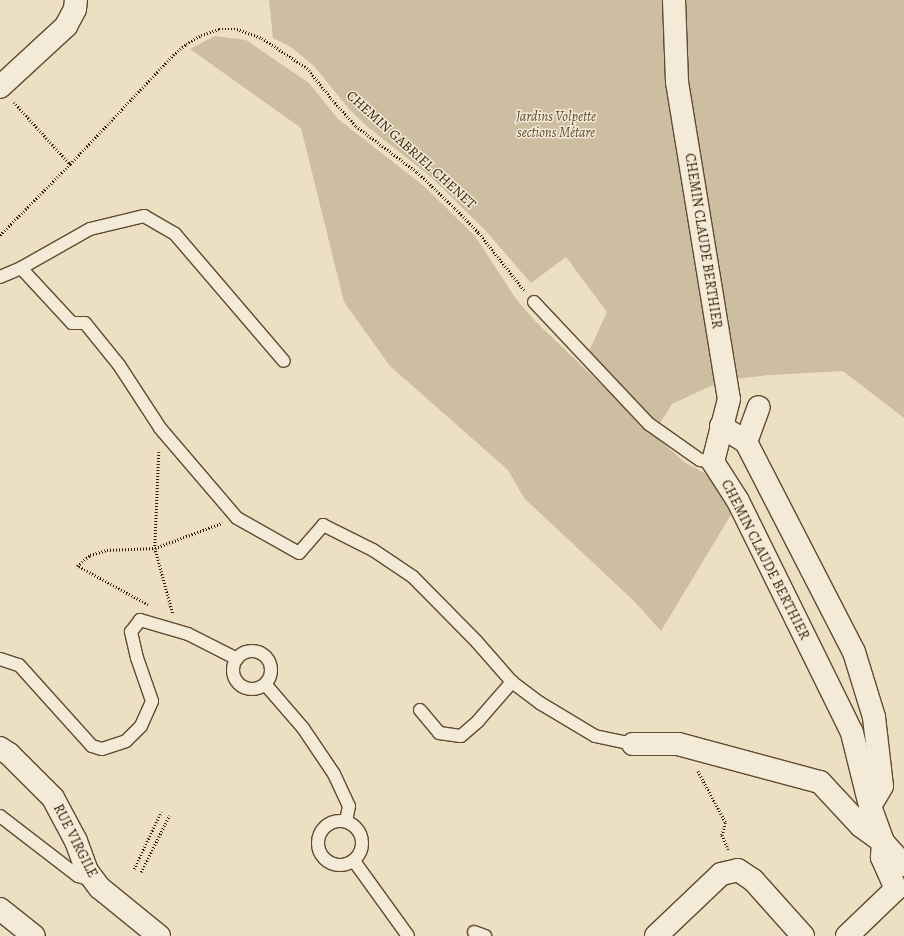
<!DOCTYPE html>
<html>
<head>
<meta charset="utf-8">
<style>
	body { margin:0 }
	#map { position:relative; width:904px; height:936px; overflow:hidden; background:#ecdfc2; font-family:Alegreya,serif }
	div>[style] { position:absolute }
	[style*='--x'] { left:calc(var(--x)*1px); top:calc(var(--y)*1px); width:calc(var(--w)*1px); rotate:calc(var(--a)*1deg) }
	.green>* { inset:0; background:#cdbea1 }
	.path>* { height:2.5px; margin-top:-1.25px; transform-origin:0; background:repeating-linear-gradient(90deg,#331a00 0 1px,transparent 0 3px) }
	.roads { filter:drop-shadow(1px 0 #614b30) drop-shadow(-1px 0 #614b30) drop-shadow(0 1px #614b30) drop-shadow(0 -1px #614b30) }
	.service>* { height:12px; margin:-6px; padding:0 6px; transform-origin:6px; border-radius:6px; background:#f3ead7 }
	.service>.ring { margin:-6px; padding:0; box-sizing:content-box; background:none; border:12px solid #f3ead7; border-radius:50% }
	.minor>* { height:22px; margin:-11px; padding:0 11px; transform-origin:11px; border-radius:11px; background:#f3ead7 }
	.tertiary>* { height:22px; margin:-11px; padding:0 11px; transform-origin:11px; border-radius:11px; background:#f3ead7 }
	span { translate:-50% -50%; white-space:nowrap; text-align:center; line-height:1.15; -webkit-text-stroke:3px #f3ead7; paint-order:stroke }
	.park-label { font-size:14px; color:#614b30; font-style:italic }
	.street-label { font-size:14px; color:#331a00 }
</style>
</head>
<body>
<div id="map">
	<div class="green">
		<div style="clip-path:polygon(269px 0,904px 0,904px 418px,843px 371px,770px 375px,724px 380px,672px 404px,659px 425px,589px 351px,607px 312px,566px 257px,531px 283px,484px 229px,431px 177px,369px 128px,349px 109px,314px 66px,291px 47px,273px 38px)"></div>
		<div style="clip-path:polygon(215px 36px,246px 40px,309px 83px,338px 119px,425px 187px,475px 236px,516px 299px,536px 322px,653px 434px,684px 462px,710px 476px,735px 508px,661px 631px,633px 600px,524px 498px,508px 470px,390px 366px,344px 302px,301px 128px,190px 49px)"></div>
	</div>
	<div class="path">
		<div style="--x:14;--y:102;--w:84;--a:47.9"></div>
		<div style="--x:0;--y:235;--w:100;--a:-45.4"></div>
		<div style="--x:70;--y:164;--w:150;--a:-46.6"></div>
		<div style="--x:173;--y:55;--w:17;--a:-40"></div>
		<div style="--x:186;--y:44;--w:17;--a:-31"></div>
		<div style="--x:201;--y:35;--w:19;--a:-18"></div>
		<div style="--x:219;--y:29;--w:18;--a:0"></div>
		<div style="--x:237;--y:29;--w:27;--a:20"></div>
		<div style="--x:262;--y:38;--w:54;--a:33.7"></div>
		<div style="--x:307;--y:68;--w:38;--a:51"></div>
		<div style="--x:331;--y:98;--w:38;--a:48"></div>
		<div style="--x:356;--y:126;--w:76;--a:37"></div>
		<div style="--x:417;--y:172;--w:52;--a:43.5"></div>
		<div style="--x:455;--y:208;--w:35;--a:46"></div>
		<div style="--x:479;--y:233;--w:73;--a:51.7"></div>
		<div style="--x:159;--y:452;--w:96;--a:92.4"></div>
		<div style="--x:155;--y:548;--w:68;--a:74.7"></div>
		<div style="--x:148;--y:605;--w:81;--a:-151.2"></div>
		<div style="--x:77;--y:566;--w:17;--a:-40"></div>
		<div style="--x:90;--y:555;--w:18;--a:-16"></div>
		<div style="--x:107;--y:550;--w:48;--a:-2.4"></div>
		<div style="--x:155;--y:548;--w:72;--a:-20.5"></div>
		<div style="--x:698;--y:771;--w:59;--a:61.7"></div>
		<div style="--x:726;--y:823;--w:13;--a:108"></div>
		<div style="--x:722;--y:835;--w:17;--a:66"></div>
		<div style="--x:134;--y:869;--w:63;--a:-64.7"></div>
		<div style="--x:141;--y:872;--w:63;--a:-63.4"></div>
	</div>
	<div class="roads">
		<div class="service">
			<div style="--x:21;--y:268;--w:75;--a:47.2"></div>
			<div style="--x:72;--y:323;--w:13;--a:0"></div>
			<div style="--x:85;--y:323;--w:54;--a:51"></div>
			<div style="--x:119;--y:365;--w:75;--a:56.9"></div>
			<div style="--x:160;--y:428;--w:118;--a:49.5"></div>
			<div style="--x:237;--y:518;--w:71;--a:29.4"></div>
			<div style="--x:299;--y:553;--w:37;--a:-49"></div>
			<div style="--x:323;--y:525;--w:56;--a:26.6"></div>
			<div style="--x:373;--y:550;--w:48;--a:34"></div>
			<div style="--x:413;--y:577;--w:91;--a:45.4"></div>
			<div style="--x:477;--y:642;--w:53;--a:48.8"></div>
			<div style="--x:512;--y:682;--w:35;--a:37"></div>
			<div style="--x:540;--y:703;--w:64;--a:31"></div>
			<div style="--x:595;--y:736;--w:39;--a:12"></div>
			<div style="--x:0;--y:277;--w:23;--a:-23"></div>
			<div style="--x:21;--y:268;--w:79;--a:-29.5"></div>
			<div style="--x:90;--y:229;--w:56;--a:-13.5"></div>
			<div style="--x:144;--y:216;--w:36;--a:30"></div>
			<div style="--x:175;--y:234;--w:167;--a:49.4"></div>
			<div style="--x:534;--y:302;--w:168;--a:46.7"></div>
			<div style="--x:649;--y:424;--w:62;--a:35.2"></div>
			<div style="--x:700;--y:460;--w:13;--a:9"></div>
			<div class="ring" style="left:233px;top:651px;width:26px;height:26px"></div>
			<div style="--x:0;--y:659;--w:20;--a:18"></div>
			<div style="--x:19;--y:665;--w:109;--a:48"></div>
			<div style="--x:92;--y:746;--w:10;--a:17"></div>
			<div style="--x:102;--y:749;--w:25;--a:-18"></div>
			<div style="--x:126;--y:741;--w:21;--a:-45"></div>
			<div style="--x:141;--y:726;--w:27;--a:-66"></div>
			<div style="--x:152;--y:701;--w:46;--a:-109.2"></div>
			<div style="--x:137;--y:658;--w:27;--a:-103"></div>
			<div style="--x:131;--y:632;--w:15;--a:-53"></div>
			<div style="--x:140;--y:620;--w:50;--a:16.3"></div>
			<div style="--x:188;--y:634;--w:55;--a:27"></div>
			<div style="--x:265;--y:684;--w:58;--a:49.2"></div>
			<div style="--x:303;--y:728;--w:55;--a:56"></div>
			<div style="--x:334;--y:774;--w:35;--a:65"></div>
			<div style="--x:349;--y:806;--w:15;--a:101"></div>
			<div style="--x:420;--y:710;--w:30;--a:50"></div>
			<div style="--x:439;--y:733;--w:22;--a:8"></div>
			<div style="--x:461;--y:736;--w:23;--a:-41"></div>
			<div style="--x:478;--y:721;--w:52;--a:-48.9"></div>
			<div style="--x:0;--y:816;--w:98;--a:37.6"></div>
			<div style="--x:78;--y:876;--w:15;--a:16"></div>
			<div class="ring" style="left:318px;top:821px;width:32px;height:32px"></div>
			<div style="--x:354;--y:861;--w:92;--a:54.2"></div>
			<div style="--x:474;--y:932;--w:12;--a:20"></div>
		</div>
		<div class="minor">
			<div style="--x:674;--y:0;--w:82;--a:87.9"></div>
			<div style="--x:677;--y:82;--w:321;--a:80.7"></div>
			<div style="--x:729;--y:399;--w:65;--a:104.3"></div>
			<div style="--x:713;--y:462;--w:46;--a:57.3"></div>
			<div style="--x:738;--y:501;--w:258;--a:63.8"></div>
			<div style="--x:852;--y:733;--w:75;--a:76.1"></div>
			<div style="--x:870;--y:806;--w:38;--a:70"></div>
			<div style="--x:883;--y:842;--w:31;--a:48"></div>
			<div style="--x:0;--y:87;--w:90;--a:-42.7"></div>
			<div style="--x:66;--y:26;--w:19;--a:-62"></div>
			<div style="--x:75;--y:9;--w:9;--a:-84"></div>
			<div style="--x:721;--y:426;--w:30;--a:33"></div>
			<div style="--x:746;--y:442;--w:236;--a:62.8"></div>
			<div style="--x:854;--y:652;--w:68;--a:72.9"></div>
			<div style="--x:874;--y:717;--w:69;--a:83.4"></div>
			<div style="--x:882;--y:786;--w:23;--a:121"></div>
			<div style="--x:746;--y:442;--w:37;--a:-70"></div>
			<div style="--x:633;--y:744;--w:45;--a:0"></div>
			<div style="--x:678;--y:744;--w:147;--a:15"></div>
			<div style="--x:820;--y:782;--w:60;--a:47"></div>
			<div style="--x:861;--y:826;--w:27;--a:36"></div>
			<div style="--x:0;--y:909;--w:43;--a:38.5"></div>
			<div style="--x:656;--y:936;--w:90;--a:-43.6"></div>
			<div style="--x:721;--y:874;--w:17;--a:-13"></div>
			<div style="--x:738;--y:870;--w:18;--a:34"></div>
			<div style="--x:753;--y:880;--w:75;--a:48.2"></div>
			<div style="--x:847;--y:936;--w:68;--a:-43.8"></div>
			<div style="--x:896;--y:889;--w:35;--a:-114"></div>
			<div style="--x:882;--y:857;--w:14;--a:-86"></div>
		</div>
		<div class="tertiary">
			<div style="--x:0;--y:748;--w:11;--a:34"></div>
			<div style="--x:9;--y:754;--w:62;--a:45"></div>
			<div style="--x:53;--y:798;--w:49;--a:61.9"></div>
			<div style="--x:76;--y:841;--w:32;--a:70"></div>
			<div style="--x:87;--y:871;--w:21;--a:53"></div>
			<div style="--x:100;--y:888;--w:76;--a:39.1"></div>
		</div>
	</div>
	<div class="park-label">
		<span style="left:556px;top:125px">Jardins Volpette<br>sections Métare</span>
	</div>
	<div class="street-label">
		<span style="left:411px;top:150px;rotate:42deg">CHEMIN GABRIEL CHENET</span>
		<span style="left:703px;top:241px;rotate:81deg">CHEMIN CLAUDE BERTHIER</span>
		<span style="left:765px;top:560px;rotate:63deg">CHEMIN CLAUDE BERTHIER</span>
		<span style="left:75px;top:841px;rotate:63deg">RUE VIRGILE</span>
	</div>
</div>
</body>
</html>
